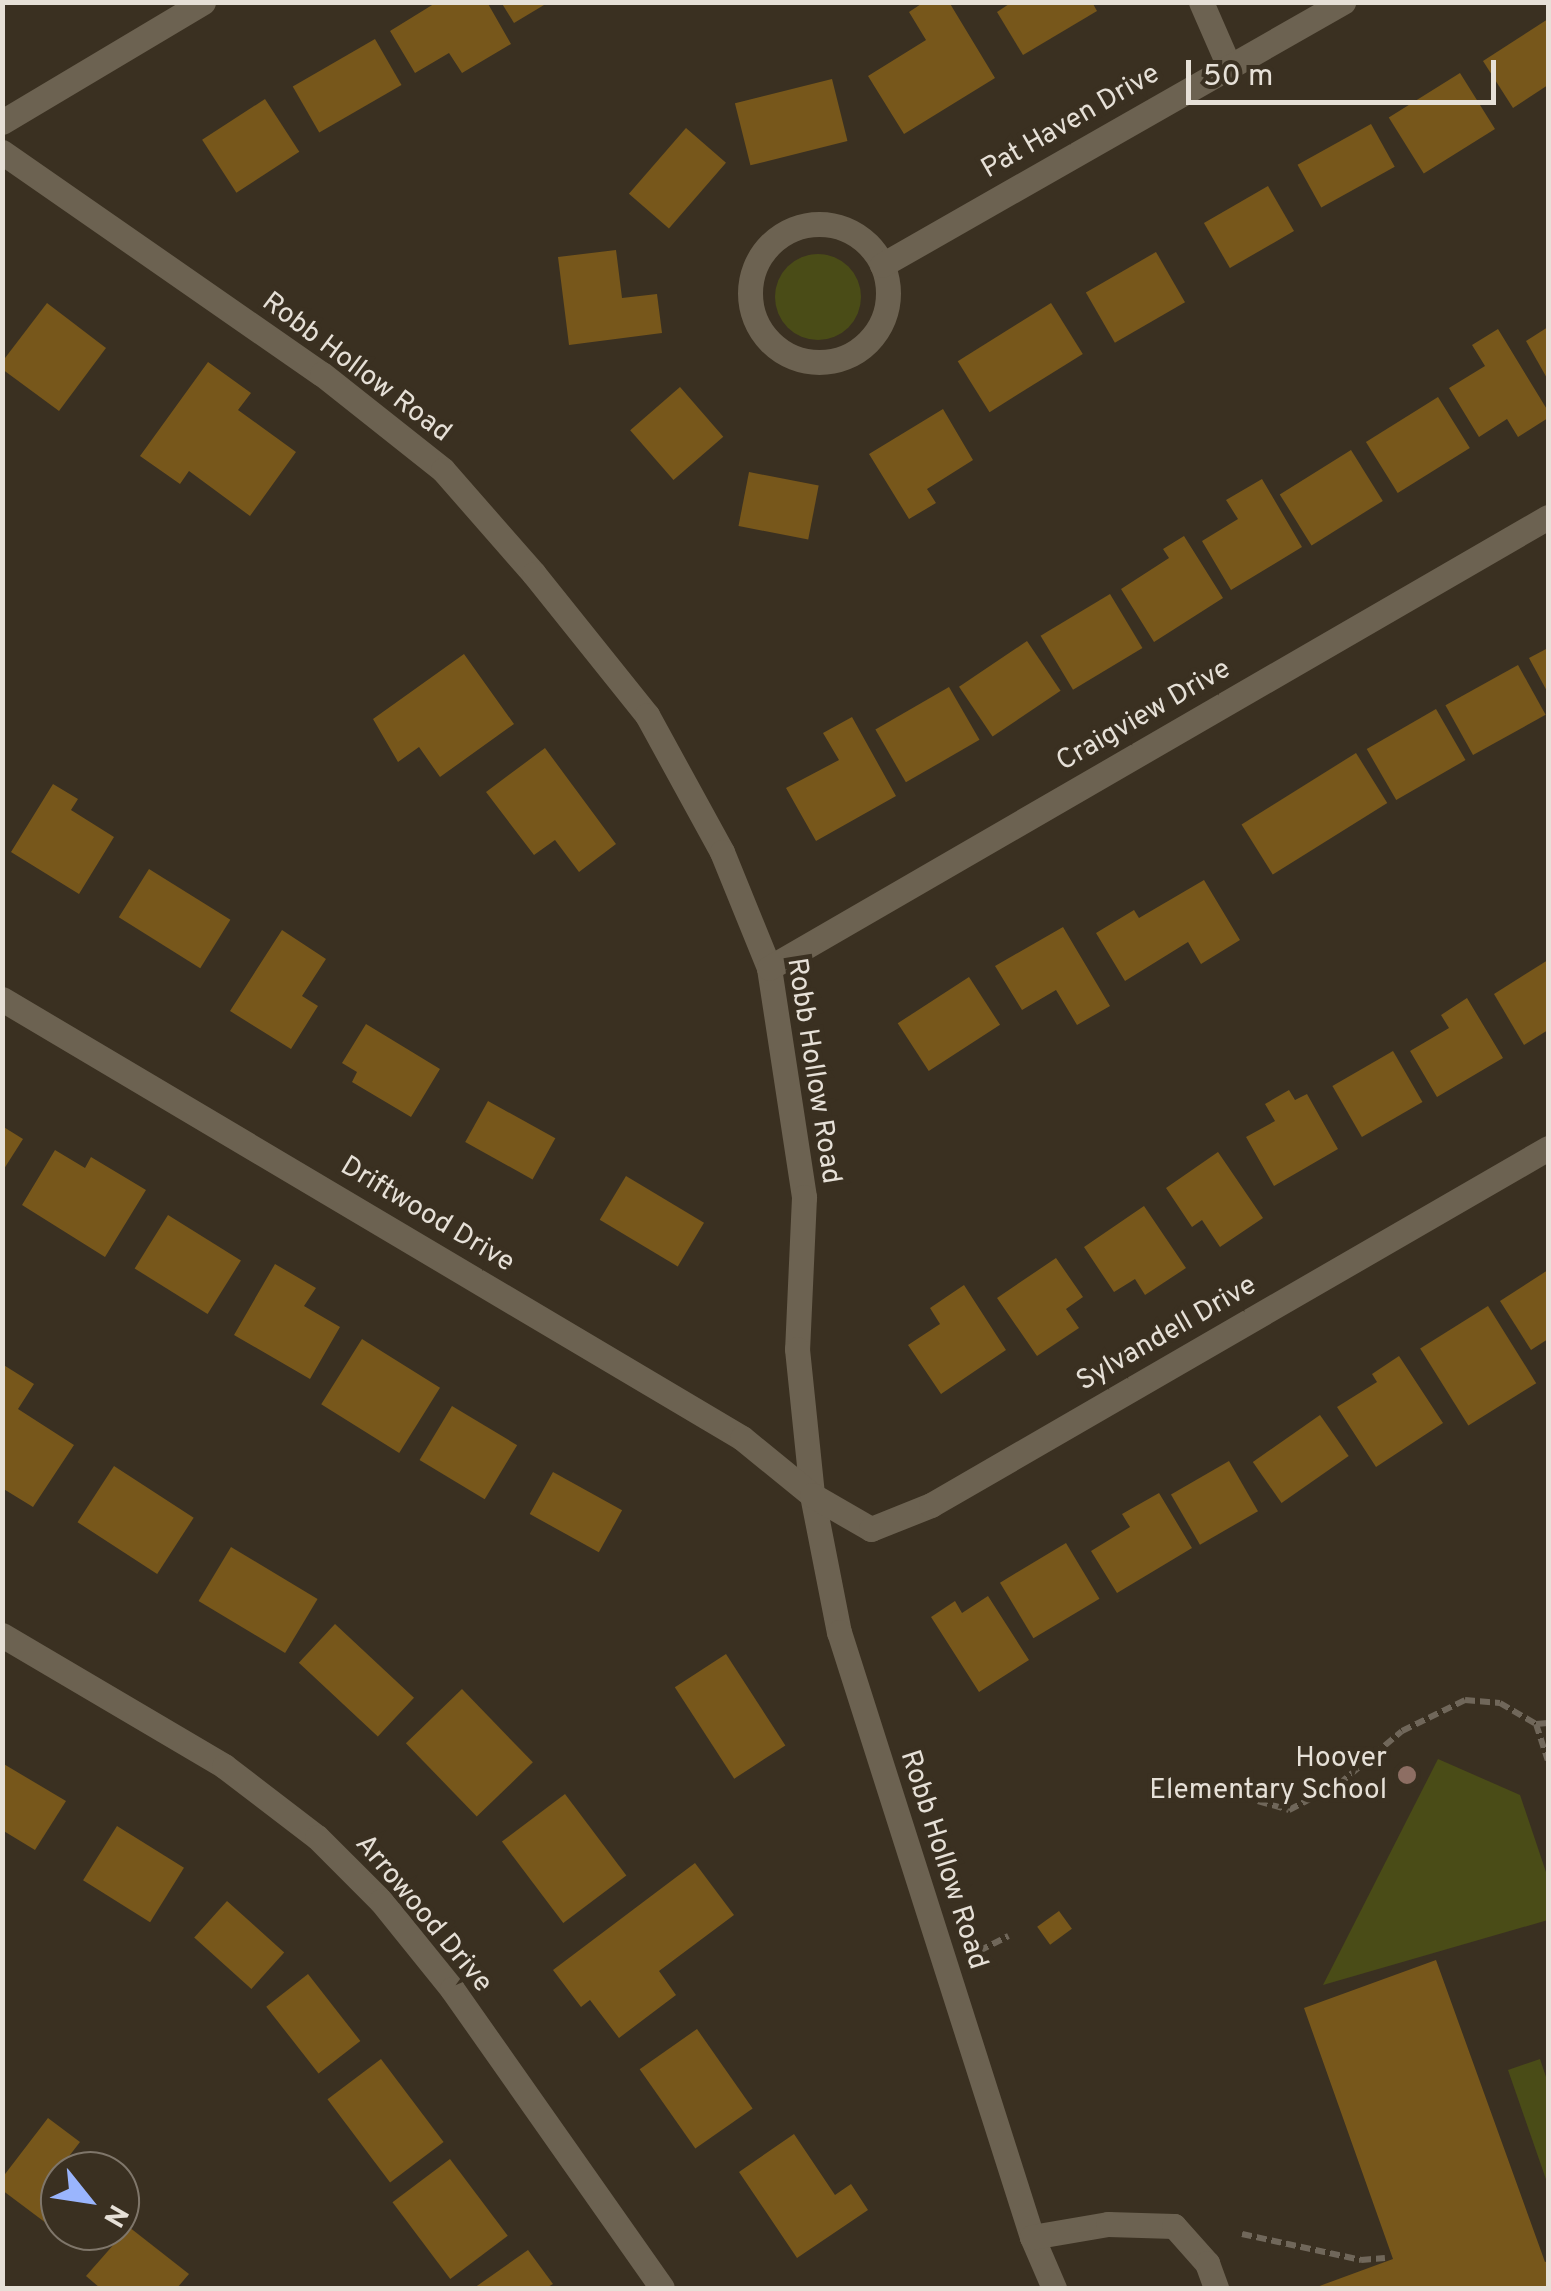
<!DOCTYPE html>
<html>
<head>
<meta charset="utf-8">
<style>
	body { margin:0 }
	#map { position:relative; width:1551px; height:2291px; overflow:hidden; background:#3a3021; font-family:Overpass,sans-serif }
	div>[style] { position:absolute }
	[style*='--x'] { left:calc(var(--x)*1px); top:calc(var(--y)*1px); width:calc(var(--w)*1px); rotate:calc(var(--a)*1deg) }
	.green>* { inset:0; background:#4a4c17 }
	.round { border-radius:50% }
	.building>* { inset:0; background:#77571b; transform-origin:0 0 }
	.path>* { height:6px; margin-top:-3px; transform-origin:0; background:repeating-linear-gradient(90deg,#70675a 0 10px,transparent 0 15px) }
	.minor>* { height:25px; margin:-12.5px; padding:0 12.5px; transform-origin:12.5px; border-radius:12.5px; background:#6c6251 }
	.minor>.ring { margin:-12.5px; padding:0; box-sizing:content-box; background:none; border:25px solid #6c6251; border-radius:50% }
	.dots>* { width:28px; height:28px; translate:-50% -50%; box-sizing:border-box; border:5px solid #3a3021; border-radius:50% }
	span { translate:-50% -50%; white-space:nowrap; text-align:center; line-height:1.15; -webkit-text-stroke:9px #3a3021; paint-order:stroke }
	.street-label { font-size:28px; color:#e6e0d7 }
	.poi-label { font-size:28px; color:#e6e0d7 }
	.right { translate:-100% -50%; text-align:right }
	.frame { position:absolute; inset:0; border:5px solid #e6e0d7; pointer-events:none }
	.north { position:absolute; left:40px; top:2151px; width:100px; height:100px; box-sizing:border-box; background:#3a3021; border:2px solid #7f766a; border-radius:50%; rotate:120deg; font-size:28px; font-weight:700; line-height:40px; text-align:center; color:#e6e0d7 }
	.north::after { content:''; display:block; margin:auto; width:35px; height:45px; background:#9ab5fd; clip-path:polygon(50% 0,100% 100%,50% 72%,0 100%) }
	.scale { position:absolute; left:1186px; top:60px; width:310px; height:45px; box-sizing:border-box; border:5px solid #e6e0d7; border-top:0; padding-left:12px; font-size:30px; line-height:35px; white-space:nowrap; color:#e6e0d7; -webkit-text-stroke:8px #3a3021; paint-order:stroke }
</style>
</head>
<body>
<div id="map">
	<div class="green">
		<div class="round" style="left:775px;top:254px;width:86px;height:86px"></div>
		<div style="clip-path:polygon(1438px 1759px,1520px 1795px,1548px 1878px,1548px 1920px,1323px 1985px)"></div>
		<div style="clip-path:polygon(1540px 2059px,1548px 2083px,1548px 2185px,1508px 2070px)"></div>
	</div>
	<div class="building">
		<div style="clip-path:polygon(437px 2px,487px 2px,511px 44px,462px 73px,449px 53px,415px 73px,390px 31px)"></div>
		<div style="clip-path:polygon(501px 2px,549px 2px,514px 23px)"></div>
		<div style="clip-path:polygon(924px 2px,949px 2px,995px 78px,904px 134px,868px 76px,926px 40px,909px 12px)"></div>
		<div style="clip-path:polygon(1012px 2px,1092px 2px,1097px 11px,1023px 55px,997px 12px)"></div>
		<div style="clip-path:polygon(1548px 19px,1548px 85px,1513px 108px,1483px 61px)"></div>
		<div style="left:375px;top:39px;width:53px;height:95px;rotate:60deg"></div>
		<div style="left:1460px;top:73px;width:66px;height:84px;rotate:58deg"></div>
		<div style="left:832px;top:79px;width:64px;height:100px;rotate:76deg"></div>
		<div style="left:265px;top:99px;width:63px;height:75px;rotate:57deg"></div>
		<div style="left:1371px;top:124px;width:49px;height:84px;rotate:61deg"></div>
		<div style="left:686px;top:128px;width:53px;height:87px;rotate:41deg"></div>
		<div style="left:1268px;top:186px;width:52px;height:74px;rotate:60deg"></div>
		<div style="clip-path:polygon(616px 250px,622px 298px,657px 294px,662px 333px,569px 345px,558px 257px)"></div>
		<div style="left:1156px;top:252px;width:58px;height:81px;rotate:60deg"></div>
		<div style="clip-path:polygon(47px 303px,106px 348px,59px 411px,2px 369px,2px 362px)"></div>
		<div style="left:1051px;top:303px;width:60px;height:110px;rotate:58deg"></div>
		<div style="clip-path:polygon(1548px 327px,1548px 380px,1526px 341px)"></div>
		<div style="clip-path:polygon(1498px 329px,1548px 411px,1548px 418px,1518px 437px,1507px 419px,1479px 437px,1449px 388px,1485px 366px,1472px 345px)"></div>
		<div style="clip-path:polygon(208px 362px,251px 393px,238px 410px,296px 452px,250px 516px,189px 471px,180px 484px,140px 456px)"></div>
		<div style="left:680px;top:387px;width:66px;height:66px;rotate:49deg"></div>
		<div style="left:1438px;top:397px;width:60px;height:85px;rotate:58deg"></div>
		<div style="clip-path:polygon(943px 409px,973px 460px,927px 489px,936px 503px,909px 519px,869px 454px)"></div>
		<div style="left:1351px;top:450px;width:60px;height:84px;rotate:58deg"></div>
		<div style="left:749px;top:472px;width:71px;height:55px;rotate:11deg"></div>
		<div style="clip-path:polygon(1262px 479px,1302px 547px,1231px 590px,1202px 541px,1238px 519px,1226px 500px)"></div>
		<div style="clip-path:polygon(1184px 536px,1223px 598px,1154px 642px,1121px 589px,1169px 558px,1163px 549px)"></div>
		<div style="left:1110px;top:594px;width:63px;height:81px;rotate:59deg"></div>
		<div style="left:1027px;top:641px;width:60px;height:82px;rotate:56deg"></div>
		<div style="clip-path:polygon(1548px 648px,1548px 693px,1529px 658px)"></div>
		<div style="clip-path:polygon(464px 654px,514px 724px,440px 777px,419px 747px,398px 762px,373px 719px)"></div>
		<div style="left:1518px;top:665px;width:57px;height:83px;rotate:61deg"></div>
		<div style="left:949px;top:687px;width:61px;height:85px;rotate:60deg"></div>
		<div style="left:1436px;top:709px;width:59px;height:80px;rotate:60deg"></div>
		<div style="clip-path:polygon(852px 717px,896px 796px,816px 841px,786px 788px,839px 760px,823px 733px)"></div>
		<div style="clip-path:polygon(545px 748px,616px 844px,579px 872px,555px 840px,534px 855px,486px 792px)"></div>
		<div style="left:1356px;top:753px;width:59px;height:135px;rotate:58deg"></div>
		<div style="clip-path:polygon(53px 784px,78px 799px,71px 810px,114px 837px,79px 894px,11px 852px)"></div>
		<div style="left:149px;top:869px;width:96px;height:57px;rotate:32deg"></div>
		<div style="clip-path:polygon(1204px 880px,1240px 940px,1201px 964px,1188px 942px,1125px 981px,1096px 933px,1134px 910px,1139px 918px)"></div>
		<div style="clip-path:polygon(1063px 927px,1110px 1006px,1077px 1025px,1056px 990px,1022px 1010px,995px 966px)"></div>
		<div style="clip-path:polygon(282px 930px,326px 959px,302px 996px,318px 1006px,291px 1049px,230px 1011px)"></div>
		<div style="clip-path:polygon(1548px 960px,1548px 1030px,1524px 1045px,1494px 994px)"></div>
		<div style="left:969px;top:977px;width:57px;height:85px;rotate:57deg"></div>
		<div style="clip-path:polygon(1467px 998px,1503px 1058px,1437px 1097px,1410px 1051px,1449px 1028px,1441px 1015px)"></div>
		<div style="clip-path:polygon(366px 1024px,440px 1069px,411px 1117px,352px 1082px,357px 1072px,342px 1063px)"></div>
		<div style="left:1393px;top:1051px;width:59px;height:70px;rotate:60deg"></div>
		<div style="clip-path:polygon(1289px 1090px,1295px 1100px,1307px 1094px,1338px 1149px,1274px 1186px,1246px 1137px,1275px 1121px,1265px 1104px)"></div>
		<div style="left:488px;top:1101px;width:77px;height:47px;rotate:29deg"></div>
		<div style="clip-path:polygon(2px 1126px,23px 1139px,2px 1172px)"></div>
		<div style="clip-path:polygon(55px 1150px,85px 1168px,91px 1157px,146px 1190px,105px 1257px,22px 1205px)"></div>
		<div style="clip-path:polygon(1218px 1152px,1263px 1218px,1220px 1247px,1202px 1220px,1192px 1227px,1166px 1188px)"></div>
		<div style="left:626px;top:1176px;width:91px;height:51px;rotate:31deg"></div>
		<div style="clip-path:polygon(1144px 1206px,1186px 1268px,1145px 1295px,1135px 1279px,1114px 1292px,1084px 1247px)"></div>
		<div style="left:168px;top:1215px;width:86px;height:63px;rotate:32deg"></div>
		<div style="clip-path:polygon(1056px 1258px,1083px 1297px,1066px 1309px,1079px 1328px,1037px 1356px,997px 1298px)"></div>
		<div style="clip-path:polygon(275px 1264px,316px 1288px,304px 1306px,340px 1327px,310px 1379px,234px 1335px)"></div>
		<div style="clip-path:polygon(1548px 1270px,1548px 1339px,1531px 1350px,1500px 1301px)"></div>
		<div style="clip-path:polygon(964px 1285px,1006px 1350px,941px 1394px,908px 1345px,940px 1324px,930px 1308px)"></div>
		<div style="left:1488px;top:1306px;width:91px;height:80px;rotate:58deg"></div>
		<div style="left:362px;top:1339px;width:92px;height:77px;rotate:32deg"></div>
		<div style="clip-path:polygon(1399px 1356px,1443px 1423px,1376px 1467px,1337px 1407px,1377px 1382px,1372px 1374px)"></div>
		<div style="clip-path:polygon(2px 1364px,34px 1384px,18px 1409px,74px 1445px,33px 1507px,2px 1488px)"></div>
		<div style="left:452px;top:1406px;width:76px;height:63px;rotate:31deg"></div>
		<div style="left:1320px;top:1415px;width:50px;height:82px;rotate:55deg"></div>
		<div style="left:1229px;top:1461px;width:58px;height:67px;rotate:60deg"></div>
		<div style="left:114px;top:1466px;width:95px;height:67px;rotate:33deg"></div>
		<div style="left:553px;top:1472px;width:79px;height:48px;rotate:29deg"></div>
		<div style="clip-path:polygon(1159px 1493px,1192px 1548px,1117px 1593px,1091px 1551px,1130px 1527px,1122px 1514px)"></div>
		<div style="left:1066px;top:1543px;width:65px;height:77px;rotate:59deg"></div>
		<div style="left:231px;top:1547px;width:101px;height:63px;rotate:31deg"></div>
		<div style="clip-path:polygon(988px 1596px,1029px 1660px,979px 1692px,931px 1617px,955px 1601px,962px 1613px)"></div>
		<div style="left:335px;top:1624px;width:108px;height:53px;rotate:43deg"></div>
		<div style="left:726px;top:1654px;width:109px;height:61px;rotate:57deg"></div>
		<div style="left:462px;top:1689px;width:102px;height:78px;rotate:46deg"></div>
		<div style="clip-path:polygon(2px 1763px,66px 1801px,35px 1850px,2px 1830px)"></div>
		<div style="left:565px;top:1794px;width:102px;height:79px;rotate:53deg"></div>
		<div style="left:117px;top:1826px;width:79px;height:64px;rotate:32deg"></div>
		<div style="clip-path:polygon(695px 1863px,734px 1915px,659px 1971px,676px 1995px,619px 2038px,590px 2000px,581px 2007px,553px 1970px)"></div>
		<div style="left:227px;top:1901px;width:77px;height:49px;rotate:42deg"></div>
		<div style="left:1059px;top:1911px;width:22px;height:27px;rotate:54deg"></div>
		<div style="clip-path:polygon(1436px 1960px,1545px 2262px,1548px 2261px,1548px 2288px,1314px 2288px,1393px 2259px,1304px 2008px)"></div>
		<div style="left:308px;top:1974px;width:85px;height:53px;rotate:52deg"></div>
		<div style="left:697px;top:2029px;width:97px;height:70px;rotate:55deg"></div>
		<div style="left:381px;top:2059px;width:104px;height:67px;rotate:53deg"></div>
		<div style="clip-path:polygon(48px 2118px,80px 2142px,63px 2164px,72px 2171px,60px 2171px,62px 2235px,2px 2190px,2px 2178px)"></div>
		<div style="clip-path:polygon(794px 2134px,835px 2195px,851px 2184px,868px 2210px,797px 2258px,739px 2172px)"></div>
		<div style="left:450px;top:2159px;width:96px;height:72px;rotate:53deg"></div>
		<div style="clip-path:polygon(129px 2227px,189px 2274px,177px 2288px,100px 2288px,86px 2276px)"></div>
		<div style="clip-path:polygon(528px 2250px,553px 2284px,546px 2288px,474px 2288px)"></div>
	</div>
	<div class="path">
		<div style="--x:1536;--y:1724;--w:12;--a:-5"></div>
		<div style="--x:1258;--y:1801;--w:32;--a:16"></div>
		<div style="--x:1289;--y:1810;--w:56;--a:-27.5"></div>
		<div style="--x:1339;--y:1784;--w:82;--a:-40.1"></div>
		<div style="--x:1402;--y:1731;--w:70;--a:-26.2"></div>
		<div style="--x:1465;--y:1700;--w:35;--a:5"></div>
		<div style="--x:1500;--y:1703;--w:42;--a:30.3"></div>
		<div style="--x:1536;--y:1724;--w:38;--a:72"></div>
		<div style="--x:979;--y:1951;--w:33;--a:-27"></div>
		<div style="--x:1242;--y:2234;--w:122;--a:12.3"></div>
		<div style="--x:1361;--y:2260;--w:24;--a:-5"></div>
	</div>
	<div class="minor">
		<div style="--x:1201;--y:2;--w:70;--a:66.4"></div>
		<div style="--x:2;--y:122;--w:234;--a:-30.8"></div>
		<div style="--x:2;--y:152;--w:389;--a:34.8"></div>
		<div style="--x:322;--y:374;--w:154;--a:38.4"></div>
		<div style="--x:443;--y:470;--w:138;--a:48.8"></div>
		<div style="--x:534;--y:574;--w:181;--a:51.3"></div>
		<div style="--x:647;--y:715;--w:156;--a:61.3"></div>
		<div style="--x:722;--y:852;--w:125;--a:67.9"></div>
		<div style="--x:769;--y:968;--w:232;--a:81.3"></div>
		<div style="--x:804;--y:1197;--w:152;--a:92.6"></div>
		<div style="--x:797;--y:1349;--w:147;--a:84.1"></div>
		<div style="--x:812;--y:1495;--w:140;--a:78.9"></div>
		<div style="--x:839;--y:1632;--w:635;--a:72.31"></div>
		<div style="--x:1032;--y:2237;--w:56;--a:66.7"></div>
		<div class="ring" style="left:750px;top:224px;width:113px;height:113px"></div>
		<div style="--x:882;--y:265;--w:531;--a:-29.7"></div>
		<div style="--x:769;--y:968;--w:900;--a:-30.07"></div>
		<div style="--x:2;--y:999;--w:860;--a:30.68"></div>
		<div style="--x:742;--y:1438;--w:90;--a:39.2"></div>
		<div style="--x:812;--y:1495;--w:68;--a:30"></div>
		<div style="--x:871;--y:1529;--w:65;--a:-21.8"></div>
		<div style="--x:931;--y:1505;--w:713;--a:-30.05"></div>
		<div style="--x:2;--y:1635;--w:258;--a:30.5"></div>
		<div style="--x:224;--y:1766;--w:117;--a:37.4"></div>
		<div style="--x:317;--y:1837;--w:91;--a:45"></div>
		<div style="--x:381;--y:1901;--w:113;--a:51.1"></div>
		<div style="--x:452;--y:1989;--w:365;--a:54.9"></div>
		<div style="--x:1032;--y:2237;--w:77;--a:-9.7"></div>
		<div style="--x:1108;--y:2224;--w:66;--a:1.7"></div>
		<div style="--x:1174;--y:2226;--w:50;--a:48.3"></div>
		<div style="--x:1207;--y:2263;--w:27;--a:70"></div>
	</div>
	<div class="dots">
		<div style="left:1407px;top:1775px;background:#8d6e63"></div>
	</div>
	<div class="street-label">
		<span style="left:1071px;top:122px;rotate:-30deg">Pat Haven Drive</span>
		<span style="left:356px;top:368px;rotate:37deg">Robb Hollow Road</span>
		<span style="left:1144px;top:716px;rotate:-30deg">Craigview Drive</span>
		<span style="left:813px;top:1071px;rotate:81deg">Robb Hollow Road</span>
		<span style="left:427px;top:1215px;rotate:31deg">Driftwood Drive</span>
		<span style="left:1167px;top:1334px;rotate:-30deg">Sylvandell Drive</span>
		<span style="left:943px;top:1860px;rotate:72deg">Robb Hollow Road</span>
		<span style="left:423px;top:1914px;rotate:50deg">Arrowood Drive</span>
	</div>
	<div class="poi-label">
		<span class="right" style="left:1387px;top:1775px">Hoover<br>Elementary School</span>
	</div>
	<div class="frame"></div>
	<div class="north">N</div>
	<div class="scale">50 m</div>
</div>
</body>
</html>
